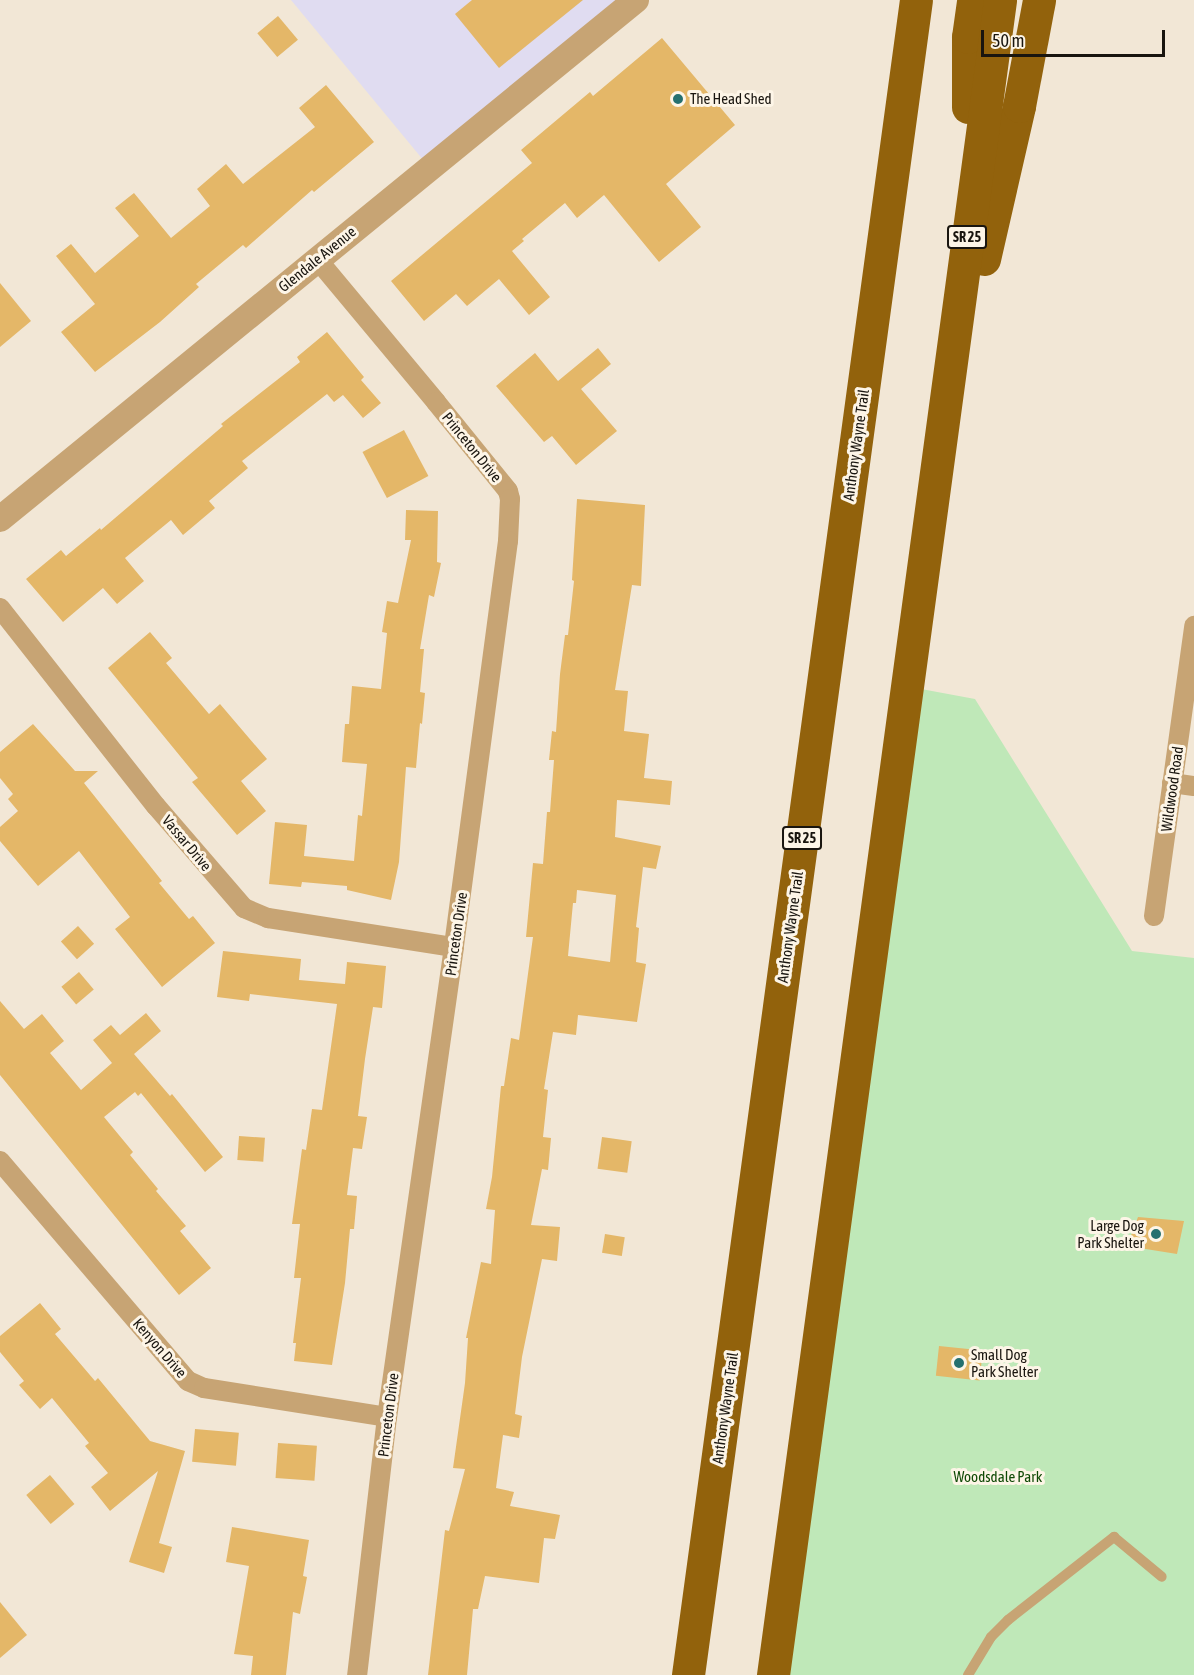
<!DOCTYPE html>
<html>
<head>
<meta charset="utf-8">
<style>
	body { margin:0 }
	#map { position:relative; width:1194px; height:1675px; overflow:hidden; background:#f2e7d6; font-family:"Asap Condensed",sans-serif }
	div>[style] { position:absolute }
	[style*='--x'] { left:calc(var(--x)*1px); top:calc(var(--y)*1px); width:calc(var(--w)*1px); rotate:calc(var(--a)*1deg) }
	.commercial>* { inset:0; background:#e0dcf1 }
	.green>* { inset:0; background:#bfe8b8 }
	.building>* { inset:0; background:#e4b768; transform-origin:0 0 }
	.service>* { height:10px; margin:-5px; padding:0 5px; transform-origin:5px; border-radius:5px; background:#c7a474 }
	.minor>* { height:20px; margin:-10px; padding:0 10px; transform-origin:10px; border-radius:10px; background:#c7a474 }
	.tertiary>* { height:26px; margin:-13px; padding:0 13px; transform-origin:13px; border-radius:13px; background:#c7a474 }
	.trunk>* { height:33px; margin:-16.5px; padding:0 16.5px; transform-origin:16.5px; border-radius:16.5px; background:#92620c }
	.dots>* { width:16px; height:16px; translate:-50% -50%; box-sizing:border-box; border:3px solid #fdf5e7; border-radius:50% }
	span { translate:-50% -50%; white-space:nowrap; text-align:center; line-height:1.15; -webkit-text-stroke:6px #fdf5e7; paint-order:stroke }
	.shield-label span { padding:2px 4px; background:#fdf5e7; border:2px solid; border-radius:4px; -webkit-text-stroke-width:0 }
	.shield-label { font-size:14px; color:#19150f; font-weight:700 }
	.poi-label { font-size:15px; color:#19150f }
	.left { translate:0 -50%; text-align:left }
	.right { translate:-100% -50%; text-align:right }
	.street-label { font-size:15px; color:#19150f }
	.park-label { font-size:15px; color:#104a06 }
	.scale { position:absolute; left:981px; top:30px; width:184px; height:27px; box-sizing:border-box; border:3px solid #19150f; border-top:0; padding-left:8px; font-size:18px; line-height:21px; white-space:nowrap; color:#19150f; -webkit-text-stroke:4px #fdf5e7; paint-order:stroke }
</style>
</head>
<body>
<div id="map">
	<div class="commercial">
		<div style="clip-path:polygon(291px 0,636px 0,429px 167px)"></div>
	</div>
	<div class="green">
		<div style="clip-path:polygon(905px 686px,975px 699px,1132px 951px,1194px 958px,1194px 1675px,772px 1675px)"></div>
	</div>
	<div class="building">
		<div style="clip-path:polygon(472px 0,583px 0,499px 68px,455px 14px)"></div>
		<div style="left:278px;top:16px;width:31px;height:27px;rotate:50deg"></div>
		<div style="clip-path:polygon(662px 38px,735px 125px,666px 184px,701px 227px,659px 262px,604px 195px,577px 218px,565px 203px,522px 239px,524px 241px,512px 251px,550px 297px,529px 315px,499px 279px,467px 306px,456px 294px,424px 321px,391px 281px,532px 163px,521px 150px,590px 92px,593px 96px)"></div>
		<div style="clip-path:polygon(326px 85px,374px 142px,314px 192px,312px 190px,246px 248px,243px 245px,196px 284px,199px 287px,160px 322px,95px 372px,61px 332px,95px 304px,56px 256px,71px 244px,95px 273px,139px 236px,115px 208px,134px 193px,171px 238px,210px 206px,197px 189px,226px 164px,243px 184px,315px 127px,299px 108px)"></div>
		<div style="clip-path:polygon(0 283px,31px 321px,0 347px)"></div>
		<div style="clip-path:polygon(327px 332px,364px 377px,361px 380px,381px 403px,363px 418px,343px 395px,334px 402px,327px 394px,242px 461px,248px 468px,209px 501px,215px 508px,183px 535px,171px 520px,125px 558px,144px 581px,117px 604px,103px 588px,63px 622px,26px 579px,61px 550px,66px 556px,100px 528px,101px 530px,223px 426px,221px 424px,300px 362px,297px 357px)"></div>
		<div style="clip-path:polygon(598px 348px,611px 364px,581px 389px,617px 431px,576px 465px,552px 436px,544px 442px,496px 386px,535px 353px,558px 381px)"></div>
		<div style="left:404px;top:430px;width:52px;height:47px;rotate:62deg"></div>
		<div style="clip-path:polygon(evenodd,577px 499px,645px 505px,641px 586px,632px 585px,615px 690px,628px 691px,624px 731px,649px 734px,644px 778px,672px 781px,670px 805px,617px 800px,615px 837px,661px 846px,656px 869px,643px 867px,636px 927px,639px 928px,636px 962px,646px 964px,637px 1022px,578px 1015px,576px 1035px,553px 1032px,544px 1089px,548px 1090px,543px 1137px,551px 1138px,548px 1170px,542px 1169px,531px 1225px,560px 1227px,557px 1261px,542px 1259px,522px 1357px,515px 1414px,522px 1416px,519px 1438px,503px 1435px,496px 1488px,514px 1492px,510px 1506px,560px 1515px,555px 1539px,544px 1538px,539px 1583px,485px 1576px,478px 1609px,473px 1609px,467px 1675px,428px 1675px,445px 1530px,449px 1531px,465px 1469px,453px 1468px,465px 1383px,468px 1338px,466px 1338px,481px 1262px,491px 1264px,495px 1210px,486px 1209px,492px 1177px,501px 1086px,504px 1086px,511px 1038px,519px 1040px,533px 937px,526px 937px,533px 863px,543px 864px,547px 812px,550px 812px,554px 760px,549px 760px,552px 731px,556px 732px,560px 674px,565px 635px,568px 635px,574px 581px,572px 580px,577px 499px,577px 890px,616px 895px,610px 962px,568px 956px,573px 903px,576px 903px,577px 890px)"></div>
		<div style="clip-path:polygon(406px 510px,438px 511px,437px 562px,441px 563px,434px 597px,429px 595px,420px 649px,424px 649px,420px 692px,425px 693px,422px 724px,420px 723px,416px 768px,406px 767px,399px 862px,391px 900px,347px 890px,347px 886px,302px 882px,301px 887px,269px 884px,275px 822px,307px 825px,304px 856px,354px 861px,358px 815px,362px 816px,367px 764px,342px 762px,345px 724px,349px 724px,352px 686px,381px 689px,387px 633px,382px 632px,387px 601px,398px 603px,411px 540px,405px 540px)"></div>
		<div style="clip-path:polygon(150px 632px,172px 658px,166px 663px,209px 714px,220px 704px,267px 759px,241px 781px,266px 811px,237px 835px,192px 782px,198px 778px,108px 668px)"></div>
		<div style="clip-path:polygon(33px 724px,75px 771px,98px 771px,84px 783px,162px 881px,159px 883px,189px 919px,193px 916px,215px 943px,162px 987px,115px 929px,130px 917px,79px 851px,38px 886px,0 841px,0 827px,18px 811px,8px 799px,13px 794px,0 778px,0 752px)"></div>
		<div style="left:78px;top:926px;width:24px;height:23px;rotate:48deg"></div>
		<div style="clip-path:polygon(223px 951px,301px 959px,299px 980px,345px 984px,347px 962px,386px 966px,382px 1008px,373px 1007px,365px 1059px,358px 1116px,367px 1117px,362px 1149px,353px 1148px,347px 1195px,357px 1196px,354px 1229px,350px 1229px,345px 1283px,332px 1365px,294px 1361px,296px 1343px,293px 1343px,301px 1278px,294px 1278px,300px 1224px,292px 1224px,302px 1149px,306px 1150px,312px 1109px,322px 1110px,337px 1004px,250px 994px,249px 1001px,217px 997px)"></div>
		<div style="left:79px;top:972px;width:23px;height:23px;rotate:50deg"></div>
		<div style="clip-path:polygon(0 1001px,24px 1029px,42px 1014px,64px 1041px,50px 1053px,81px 1090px,112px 1063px,93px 1040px,111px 1025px,120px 1035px,146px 1013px,161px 1031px,134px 1054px,170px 1096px,172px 1094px,223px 1157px,205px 1172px,141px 1093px,138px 1096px,135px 1092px,104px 1117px,133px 1152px,130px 1155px,158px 1189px,156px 1191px,186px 1226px,180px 1231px,211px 1268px,179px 1295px,0 1075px)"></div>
		<div style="left:239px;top:1136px;width:26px;height:24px;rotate:4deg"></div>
		<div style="left:602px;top:1137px;width:30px;height:32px;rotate:8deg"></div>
		<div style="clip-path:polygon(1138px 1217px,1184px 1221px,1177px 1254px,1127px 1246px)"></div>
		<div style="left:605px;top:1234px;width:20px;height:19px;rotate:9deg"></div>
		<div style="clip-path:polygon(40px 1303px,61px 1329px,55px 1334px,95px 1381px,98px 1378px,150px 1441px,185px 1451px,159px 1543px,172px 1547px,164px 1573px,129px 1562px,158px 1471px,110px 1511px,91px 1487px,108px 1473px,85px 1446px,89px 1443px,52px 1398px,40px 1409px,19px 1385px,24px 1381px,0 1352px,0 1336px)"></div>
		<div style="left:939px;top:1346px;width:44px;height:30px;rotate:6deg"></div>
		<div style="left:195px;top:1429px;width:44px;height:33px;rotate:5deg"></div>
		<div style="left:278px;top:1443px;width:39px;height:35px;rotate:4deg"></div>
		<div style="left:50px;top:1475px;width:38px;height:31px;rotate:50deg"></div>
		<div style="clip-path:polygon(232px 1527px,309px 1540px,303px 1576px,307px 1577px,300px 1614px,293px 1612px,286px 1675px,251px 1675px,253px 1656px,234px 1654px,249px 1566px,226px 1562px)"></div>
		<div style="clip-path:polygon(0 1602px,27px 1635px,0 1658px)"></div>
	</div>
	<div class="service">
		<div style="--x:968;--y:1675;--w:44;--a:-58.8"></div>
		<div style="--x:991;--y:1637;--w:24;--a:-45"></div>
		<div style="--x:1008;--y:1620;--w:135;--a:-38.1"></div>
		<div style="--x:1114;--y:1537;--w:62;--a:39.8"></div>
	</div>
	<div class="minor">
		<div style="--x:317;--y:259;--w:186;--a:50.2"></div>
		<div style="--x:436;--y:402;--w:114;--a:51"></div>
		<div style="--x:508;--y:491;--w:8;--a:76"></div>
		<div style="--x:510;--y:499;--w:42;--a:92.7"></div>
		<div style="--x:508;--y:541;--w:410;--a:97.6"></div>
		<div style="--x:454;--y:947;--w:475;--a:98.1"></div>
		<div style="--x:387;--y:1417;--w:260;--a:96.6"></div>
		<div style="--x:0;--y:608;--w:252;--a:51.8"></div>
		<div style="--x:156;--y:806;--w:135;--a:49.2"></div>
		<div style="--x:244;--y:908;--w:26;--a:23"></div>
		<div style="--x:268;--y:918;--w:188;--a:8.9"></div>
		<div style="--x:1172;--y:783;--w:22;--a:8"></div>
		<div style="--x:1154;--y:916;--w:293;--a:-82.1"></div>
		<div style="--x:0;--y:1161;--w:289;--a:49.5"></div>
		<div style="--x:188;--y:1381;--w:17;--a:24"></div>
		<div style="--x:204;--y:1388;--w:185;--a:9"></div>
	</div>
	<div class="tertiary">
		<div style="--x:0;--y:519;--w:821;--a:-39.22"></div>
	</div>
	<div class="trunk">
		<div style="--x:968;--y:107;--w:70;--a:-90"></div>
		<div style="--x:968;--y:37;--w:37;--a:-82"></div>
		<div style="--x:984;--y:259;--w:157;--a:-77.1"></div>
		<div style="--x:1019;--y:106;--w:108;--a:-79.3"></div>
		<div style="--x:688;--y:1675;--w:1690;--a:-82.25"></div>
		<div style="--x:773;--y:1675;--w:1690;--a:-82.28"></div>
	</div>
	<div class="dots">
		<div style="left:678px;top:99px;background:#25706f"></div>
		<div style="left:1156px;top:1234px;background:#25706f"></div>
		<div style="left:959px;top:1363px;background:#25706f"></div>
	</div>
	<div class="shield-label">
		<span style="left:967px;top:237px">SR 25</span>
		<span style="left:802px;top:838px">SR 25</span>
	</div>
	<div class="poi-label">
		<span class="left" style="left:690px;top:99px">The Head Shed</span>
		<span class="right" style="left:1144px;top:1234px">Large Dog<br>Park Shelter</span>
		<span class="left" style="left:971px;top:1363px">Small Dog<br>Park Shelter</span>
	</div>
	<div class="street-label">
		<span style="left:317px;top:259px;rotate:-39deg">Glendale Avenue</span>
		<span style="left:856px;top:445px;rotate:-82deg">Anthony Wayne Trail</span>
		<span style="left:472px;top:447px;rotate:51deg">Princeton Drive</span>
		<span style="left:1172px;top:789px;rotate:-82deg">Wildwood Road</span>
		<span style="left:187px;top:843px;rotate:50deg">Vassar Drive</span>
		<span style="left:790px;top:927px;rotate:-82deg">Anthony Wayne Trail</span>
		<span style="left:456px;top:934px;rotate:-82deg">Princeton Drive</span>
		<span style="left:160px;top:1348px;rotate:49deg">Kenyon Drive</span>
		<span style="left:725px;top:1408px;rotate:-82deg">Anthony Wayne Trail</span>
		<span style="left:388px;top:1415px;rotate:-83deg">Princeton Drive</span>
	</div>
	<div class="park-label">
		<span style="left:998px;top:1477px">Woodsdale Park</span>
	</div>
	<div class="scale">50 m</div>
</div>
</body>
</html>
